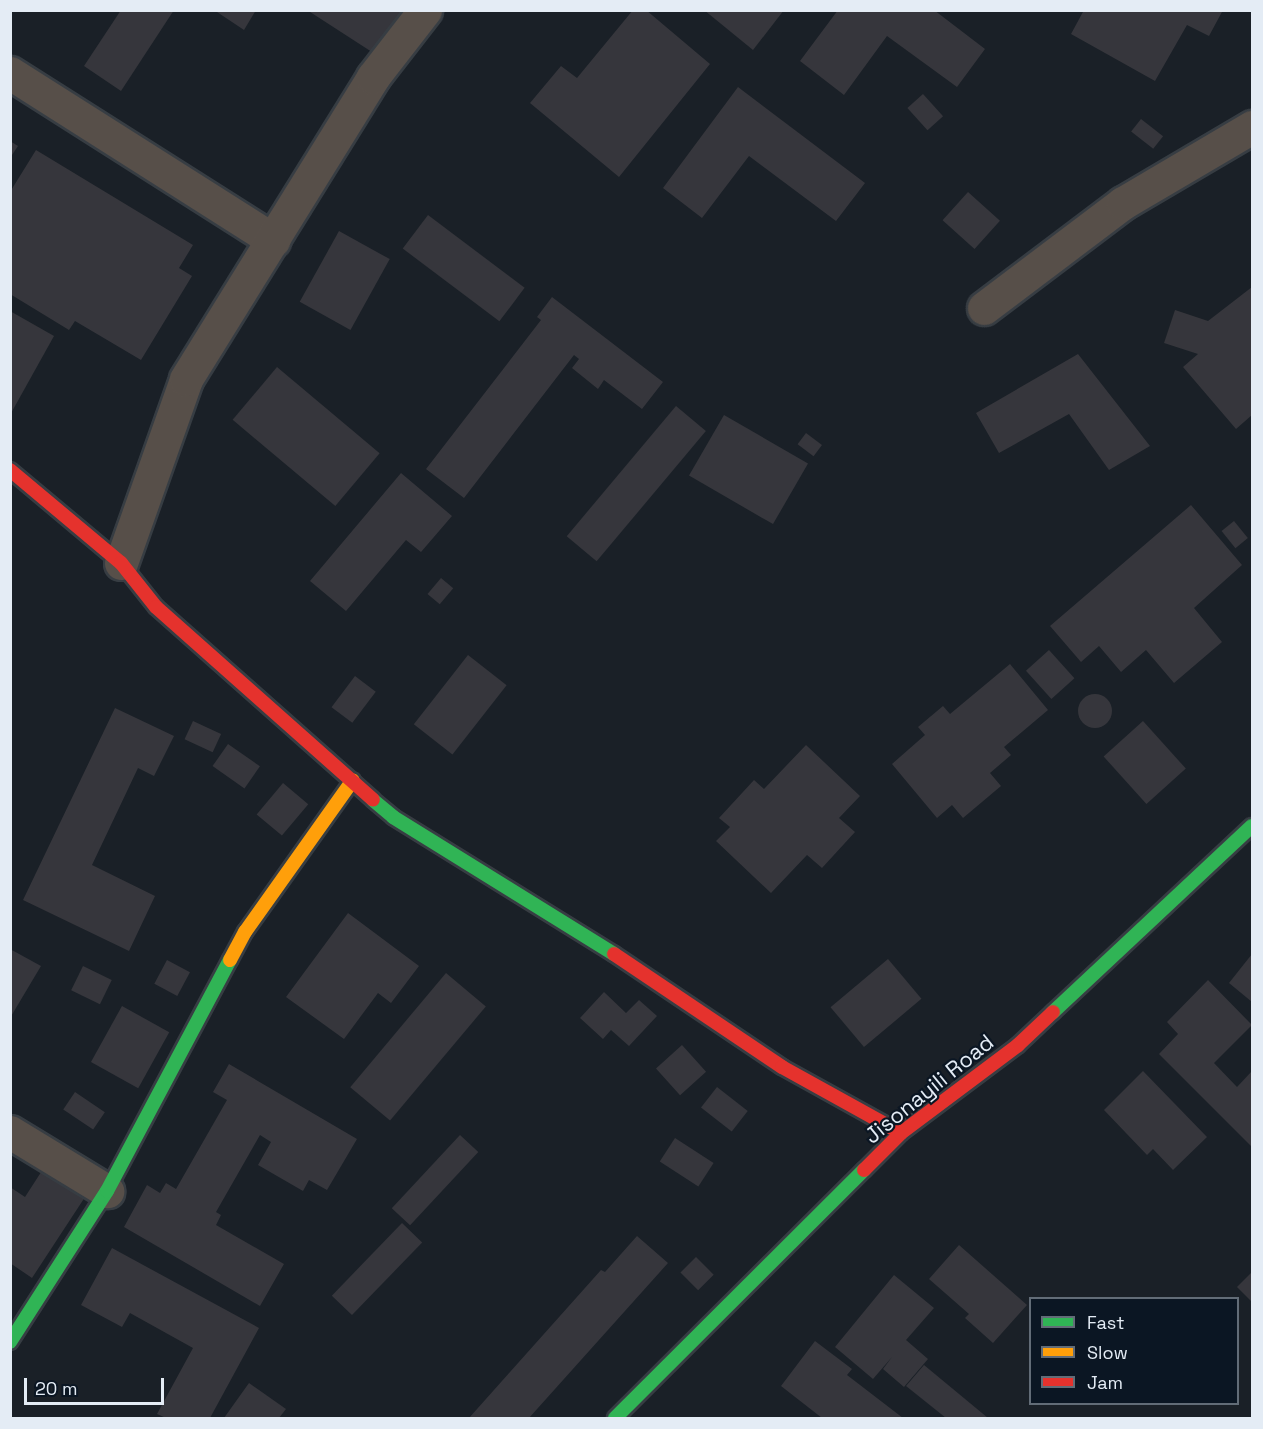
<!DOCTYPE html>
<html>
<head>
<meta charset="utf-8">
<style>
	body { margin:0 }
	#map { position:relative; width:1263px; height:1429px; overflow:hidden; background:#1a2027; font-family:"Space Grotesk",sans-serif }
	div>[style] { position:absolute }
	[style*='--x'] { left:calc(var(--x)*1px); top:calc(var(--y)*1px); width:calc(var(--w)*1px); rotate:calc(var(--a)*1deg) }
	.building>* { inset:0; background:#36363c; transform-origin:0 0 }
	.round { border-radius:50% }
	.roads { filter:drop-shadow(2px 0 #373d43) drop-shadow(-2px 0 #373d43) drop-shadow(0 2px #373d43) drop-shadow(0 -2px #373d43) }
	.street>* { height:33px; margin:-16.5px; padding:0 16.5px; transform-origin:16.5px; border-radius:16.5px; background:#574f49 }
	.fast>* { height:14px; margin:-7px; padding:0 7px; transform-origin:7px; border-radius:7px; background:#30b455 }
	.slow>* { height:14px; margin:-7px; padding:0 7px; transform-origin:7px; border-radius:7px; background:#ff9f0a }
	.jam>* { height:14px; margin:-7px; padding:0 7px; transform-origin:7px; border-radius:7px; background:#e5322d }
	span { translate:-50% -50%; white-space:nowrap; text-align:center; line-height:1.15; -webkit-text-stroke:4.5px #0b1623; paint-order:stroke }
	.street-label { font-size:22px; color:#e4ecf5 }
	.frame { position:absolute; inset:0; border:12px solid #e4ecf5; pointer-events:none }
	.legend { position:absolute; left:1029px; top:1297px; width:210px; height:108px; box-sizing:border-box; background:#0b1623; border:2px solid #626c77; margin:0; padding:8px 10px; list-style:none; font-size:18px; color:#e4ecf5 }
	.legend li { display:flex; align-items:center; gap:12px; height:30px }
	.legend b { width:30px; border:2px solid #626c77 }
	.scale { position:absolute; left:24px; top:1378px; width:140px; height:27px; box-sizing:border-box; border:3px solid #e4ecf5; border-top:0; padding-left:8px; font-size:18px; line-height:21px; white-space:nowrap; color:#e4ecf5; -webkit-text-stroke:4px #0b1623; paint-order:stroke }
</style>
</head>
<body>
<div id="map">
	<div class="building">
		<div style="clip-path:polygon(121px 10px,174px 10px,121px 91px,84px 66px)"></div>
		<div style="clip-path:polygon(214px 10px,256px 10px,244px 30px)"></div>
		<div style="clip-path:polygon(307px 10px,402px 10px,375px 54px)"></div>
		<div style="clip-path:polygon(633px 10px,646px 10px,710px 64px,619px 177px,530px 103px,561px 66px,577px 78px)"></div>
		<div style="clip-path:polygon(704px 10px,784px 10px,753px 50px)"></div>
		<div style="clip-path:polygon(838px 10px,934px 10px,985px 49px,957px 87px,887px 36px,844px 95px,800px 61px)"></div>
		<div style="clip-path:polygon(1084px 10px,1223px 10px,1209px 36px,1187px 25px,1155px 81px,1071px 34px)"></div>
		<div style="clip-path:polygon(738px 87px,865px 183px,836px 221px,749px 156px,702px 218px,663px 188px)"></div>
		<div style="left:923px;top:94px;width:30px;height:21px;rotate:48deg"></div>
		<div style="left:1141px;top:119px;width:28px;height:16px;rotate:38deg"></div>
		<div style="clip-path:polygon(10px 141px,18px 146px,10px 158px)"></div>
		<div style="clip-path:polygon(36px 150px,193px 245px,179px 268px,192px 276px,141px 360px,75px 321px,69px 330px,10px 294px,10px 192px)"></div>
		<div style="left:968px;top:192px;width:43px;height:38px;rotate:42deg"></div>
		<div style="left:428px;top:215px;width:121px;height:42px;rotate:37deg"></div>
		<div style="left:339px;top:231px;width:58px;height:81px;rotate:29deg"></div>
		<div style="clip-path:polygon(1252px 287px,1252px 415px,1236px 429px,1183px 367px,1198px 354px,1164px 343px,1175px 310px,1208px 321px)"></div>
		<div style="clip-path:polygon(552px 297px,663px 382px,642px 409px,604px 380px,598px 389px,572px 368px,579px 359px,574px 355px,464px 498px,426px 469px,541px 320px,537px 317px)"></div>
		<div style="clip-path:polygon(10px 311px,54px 336px,10px 415px)"></div>
		<div style="clip-path:polygon(1078px 354px,1150px 446px,1109px 470px,1069px 414px,999px 453px,976px 413px)"></div>
		<div style="left:277px;top:367px;width:134px;height:69px;rotate:40deg"></div>
		<div style="left:676px;top:406px;width:39px;height:170px;rotate:40deg"></div>
		<div style="left:724px;top:415px;width:97px;height:70px;rotate:30deg"></div>
		<div style="left:806px;top:433px;width:20px;height:14px;rotate:37deg"></div>
		<div style="clip-path:polygon(401px 473px,452px 516px,421px 552px,406px 540px,346px 611px,310px 581px)"></div>
		<div style="clip-path:polygon(1191px 505px,1242px 565px,1194px 608px,1222px 642px,1174px 683px,1146px 650px,1121px 672px,1099px 646px,1081px 662px,1050px 626px)"></div>
		<div style="left:1234px;top:521px;width:22px;height:16px;rotate:51deg"></div>
		<div style="left:441px;top:578px;width:16px;height:21px;rotate:40deg"></div>
		<div style="left:1049px;top:650px;width:38px;height:31px;rotate:48deg"></div>
		<div style="left:468px;top:655px;width:49px;height:88px;rotate:38deg"></div>
		<div style="clip-path:polygon(1010px 664px,1048px 710px,1004px 747px,1011px 755px,990px 773px,1001px 786px,963px 818px,952px 805px,937px 818px,892px 764px,925px 735px,918px 727px,943px 706px,950px 714px)"></div>
		<div style="left:355px;top:676px;width:26px;height:39px;rotate:37deg"></div>
		<div class="round" style="left:1078px;top:694px;width:34px;height:34px"></div>
		<div style="clip-path:polygon(115px 708px,174px 736px,154px 776px,138px 768px,92px 865px,155px 896px,129px 951px,23px 900px)"></div>
		<div style="left:193px;top:721px;width:31px;height:20px;rotate:25deg"></div>
		<div style="left:1143px;top:721px;width:64px;height:53px;rotate:48deg"></div>
		<div style="left:228px;top:744px;width:39px;height:27px;rotate:35deg"></div>
		<div style="clip-path:polygon(806px 745px,860px 796px,839px 818px,855px 832px,822px 868px,807px 855px,771px 893px,716px 841px,730px 827px,719px 818px,754px 780px,764px 789px)"></div>
		<div style="left:283px;top:783px;width:33px;height:41px;rotate:40deg"></div>
		<div style="clip-path:polygon(348px 913px,419px 966px,391px 1003px,378px 993px,344px 1039px,286px 997px)"></div>
		<div style="clip-path:polygon(10px 949px,41px 966px,10px 1018px)"></div>
		<div style="clip-path:polygon(1252px 954px,1252px 1002px,1229px 983px)"></div>
		<div style="left:888px;top:959px;width:52px;height:75px;rotate:50deg"></div>
		<div style="left:167px;top:960px;width:26px;height:27px;rotate:28deg"></div>
		<div style="left:83px;top:966px;width:32px;height:27px;rotate:26deg"></div>
		<div style="left:446px;top:973px;width:52px;height:149px;rotate:40deg"></div>
		<div style="clip-path:polygon(1208px 980px,1252px 1025px,1214px 1063px,1237px 1087px,1252px 1071px,1252px 1147px,1159px 1054px,1178px 1034px,1167px 1022px)"></div>
		<div style="clip-path:polygon(604px 992px,626px 1013px,639px 1000px,657px 1016px,629px 1046px,611px 1030px,603px 1039px,580px 1018px)"></div>
		<div style="left:122px;top:1006px;width:54px;height:64px;rotate:29deg"></div>
		<div style="left:682px;top:1045px;width:36px;height:35px;rotate:48deg"></div>
		<div style="clip-path:polygon(229px 1064px,357px 1139px,327px 1190px,309px 1180px,303px 1191px,258px 1165px,271px 1142px,260px 1135px,216px 1212px,221px 1215px,216px 1225px,284px 1264px,260px 1306px,124px 1227px,147px 1185px,160px 1193px,166px 1183px,176px 1189px,227px 1100px,213px 1092px)"></div>
		<div style="clip-path:polygon(1143px 1071px,1207px 1137px,1173px 1170px,1153px 1149px,1147px 1155px,1104px 1110px)"></div>
		<div style="left:717px;top:1087px;width:39px;height:26px;rotate:38deg"></div>
		<div style="left:75px;top:1092px;width:36px;height:21px;rotate:34deg"></div>
		<div style="left:460px;top:1135px;width:25px;height:100px;rotate:43deg"></div>
		<div style="left:675px;top:1138px;width:46px;height:28px;rotate:33deg"></div>
		<div style="clip-path:polygon(45px 1166px,87px 1194px,32px 1278px,10px 1263px,10px 1187px,25px 1197px)"></div>
		<div style="left:402px;top:1223px;width:28px;height:101px;rotate:44deg"></div>
		<div style="clip-path:polygon(637px 1236px,668px 1263px,529px 1418px,469px 1418px,601px 1270px,605px 1272px)"></div>
		<div style="clip-path:polygon(959px 1245px,1027px 1305px,993px 1343px,965px 1318px,969px 1314px,929px 1279px)"></div>
		<div style="clip-path:polygon(112px 1248px,259px 1328px,210px 1418px,166px 1418px,157px 1414px,193px 1348px,130px 1313px,122px 1327px,81px 1305px)"></div>
		<div style="left:696px;top:1257px;width:25px;height:22px;rotate:45deg"></div>
		<div style="clip-path:polygon(1252px 1272px,1252px 1302px,1237px 1287px)"></div>
		<div style="clip-path:polygon(894px 1275px,934px 1308px,906px 1340px,928px 1359px,904px 1387px,883px 1369px,892px 1357px,873px 1379px,835px 1347px)"></div>
		<div style="clip-path:polygon(815px 1341px,852px 1369px,847px 1375px,903px 1418px,822px 1418px,781px 1386px)"></div>
		<div style="clip-path:polygon(924px 1365px,988px 1418px,946px 1418px,906px 1386px)"></div>
		<div style="clip-path:polygon(249px 1383px,286px 1409px,279px 1418px,224px 1418px)"></div>
	</div>
	<div class="roads">
		<div class="street">
			<div style="--x:10;--y:73;--w:312;--a:32.4"></div>
			<div style="--x:984;--y:308;--w:174;--a:-37.1"></div>
			<div style="--x:1123;--y:203;--w:150;--a:-30.5"></div>
			<div style="--x:121;--y:563;--w:195;--a:-70.5"></div>
			<div style="--x:186;--y:379;--w:355;--a:-58.2"></div>
			<div style="--x:373;--y:77;--w:85;--a:-52.2"></div>
			<div style="--x:10;--y:1132;--w:114;--a:31.3"></div>
		</div>
		<div class="fast">
			<div style="--x:373;--y:800;--w:26;--a:40"></div>
			<div style="--x:393;--y:817;--w:260;--a:31.8"></div>
			<div style="--x:1053;--y:1012;--w:272;--a:-43.1"></div>
			<div style="--x:10;--y:1342;--w:179;--a:-57.3"></div>
			<div style="--x:107;--y:1191;--w:262;--a:-62"></div>
			<div style="--x:615;--y:1418;--w:351;--a:-44.9"></div>
		</div>
		<div class="slow">
			<div style="--x:230;--y:960;--w:32;--a:-62"></div>
			<div style="--x:245;--y:932;--w:186;--a:-54.6"></div>
		</div>
		<div class="jam">
			<div style="--x:10;--y:470;--w:145;--a:40"></div>
			<div style="--x:121;--y:563;--w:56;--a:51.5"></div>
			<div style="--x:156;--y:607;--w:290;--a:41.6"></div>
			<div style="--x:614;--y:954;--w:202;--a:33.9"></div>
			<div style="--x:782;--y:1067;--w:136;--a:29"></div>
			<div style="--x:864;--y:1170;--w:52;--a:-45"></div>
			<div style="--x:901;--y:1133;--w:146;--a:-36.9"></div>
			<div style="--x:1018;--y:1045;--w:48;--a:-43.3"></div>
		</div>
	</div>
	<div class="street-label">
		<span style="left:929px;top:1089px;rotate:-39deg">Jisonayili Road</span>
	</div>
	<div class="frame"></div>
	<ul class="legend">
	<li><b style="height:8px;background:#30b455"></b>Fast</li>
	<li><b style="height:8px;background:#ff9f0a"></b>Slow</li>
	<li><b style="height:8px;background:#e5322d"></b>Jam</li>
	</ul>
	<div class="scale">20 m</div>
</div>
</body>
</html>
